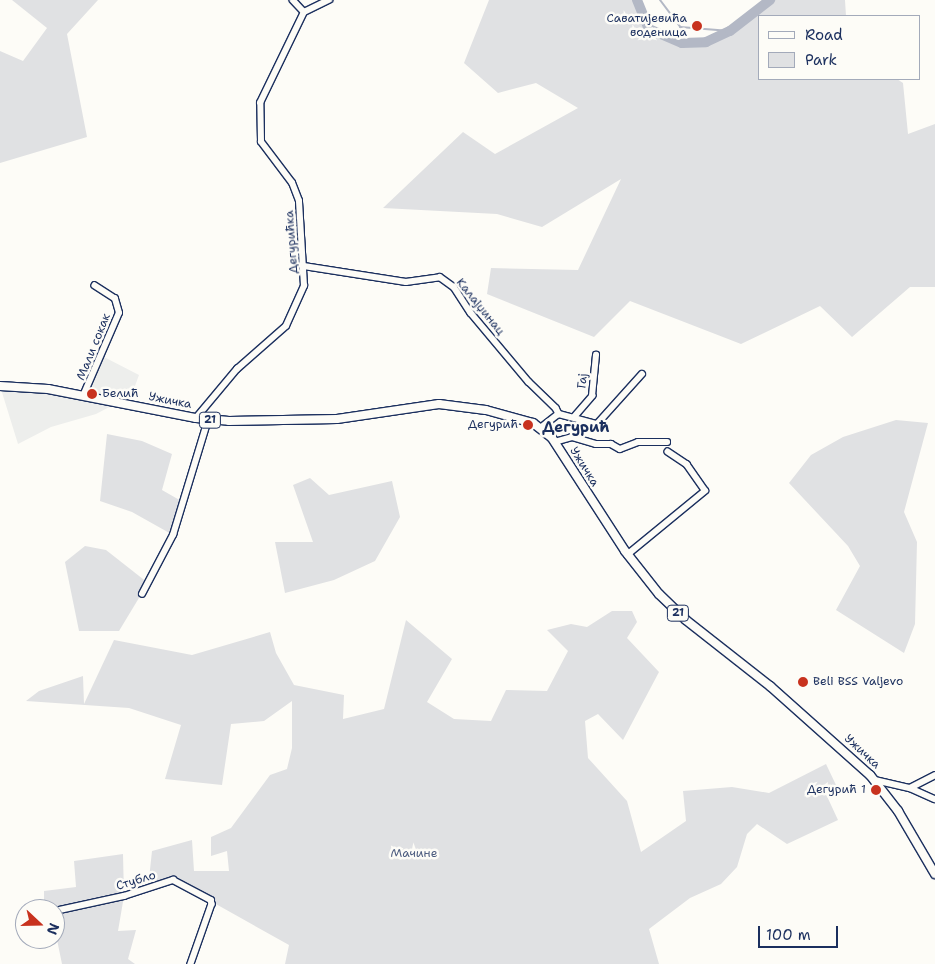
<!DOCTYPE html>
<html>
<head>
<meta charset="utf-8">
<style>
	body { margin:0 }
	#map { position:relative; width:935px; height:964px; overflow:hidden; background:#fdfcf7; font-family:"Shantell Sans",sans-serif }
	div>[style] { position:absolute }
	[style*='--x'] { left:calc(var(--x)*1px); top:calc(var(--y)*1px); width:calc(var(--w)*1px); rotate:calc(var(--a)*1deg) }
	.built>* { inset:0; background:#edeeec }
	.green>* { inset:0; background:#e0e1e3 }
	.stream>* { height:2px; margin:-1px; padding:0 1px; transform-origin:1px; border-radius:1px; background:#b3b8c5 }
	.river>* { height:10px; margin:-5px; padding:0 5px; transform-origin:5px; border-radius:5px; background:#b3b8c5 }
	.roads { filter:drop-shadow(1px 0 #1b2f5e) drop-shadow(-1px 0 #1b2f5e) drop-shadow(0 1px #1b2f5e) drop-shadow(0 -1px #1b2f5e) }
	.minor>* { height:5.5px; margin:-2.75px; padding:0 2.75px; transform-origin:2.75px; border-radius:2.75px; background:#fdfcf7 }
	.major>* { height:8px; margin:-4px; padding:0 4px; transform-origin:4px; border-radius:4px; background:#fdfcf7 }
	.dots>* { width:14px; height:14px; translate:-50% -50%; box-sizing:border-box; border:2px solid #fdfcf7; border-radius:50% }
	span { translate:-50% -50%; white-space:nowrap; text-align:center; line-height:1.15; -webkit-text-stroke:5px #fdfcf7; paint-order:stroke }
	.shield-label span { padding:1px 4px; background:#fdfcf7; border:1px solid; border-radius:4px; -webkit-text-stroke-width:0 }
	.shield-label { font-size:11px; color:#1b2f5e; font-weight:700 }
	.poi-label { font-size:12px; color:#1b2f5e }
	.right { translate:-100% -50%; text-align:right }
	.left { translate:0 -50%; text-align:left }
	.street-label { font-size:12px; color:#1b2f5e }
	.park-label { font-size:12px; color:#4c5c7f }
	.quarter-label { font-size:15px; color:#1b2f5e; font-weight:700 }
	.legend { position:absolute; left:758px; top:15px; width:162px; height:65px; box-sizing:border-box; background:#fdfcf7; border:1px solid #a3aaba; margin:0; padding:6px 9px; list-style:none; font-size:15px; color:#1b2f5e }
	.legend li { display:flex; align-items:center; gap:10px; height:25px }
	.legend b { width:25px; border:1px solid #a3aaba }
	.north { position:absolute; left:15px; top:899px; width:50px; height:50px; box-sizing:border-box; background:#fdfcf7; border:1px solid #a3aaba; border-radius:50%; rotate:111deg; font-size:14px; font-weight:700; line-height:20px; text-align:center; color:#1b2f5e }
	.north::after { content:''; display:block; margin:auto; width:18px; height:22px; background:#c8321e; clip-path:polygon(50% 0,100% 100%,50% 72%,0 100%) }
	.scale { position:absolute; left:758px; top:926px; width:80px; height:22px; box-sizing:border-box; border:2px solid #1b2f5e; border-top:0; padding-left:6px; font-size:15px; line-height:18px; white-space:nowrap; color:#1b2f5e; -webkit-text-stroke:4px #fdfcf7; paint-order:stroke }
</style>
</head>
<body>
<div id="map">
	<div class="built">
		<div style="clip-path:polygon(102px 356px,139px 375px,128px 405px,117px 403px,96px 414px,51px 427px,18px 444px,0 386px,83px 396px)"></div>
	</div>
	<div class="green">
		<div style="clip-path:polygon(12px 0,98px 0,67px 34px,87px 137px,0 163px,0 51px,23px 61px,47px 28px)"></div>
		<div style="clip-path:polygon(489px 0,635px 0,649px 29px,682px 43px,706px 42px,730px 31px,770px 0,845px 0,846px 16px,759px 16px,759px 79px,897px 79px,903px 83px,908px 134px,935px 124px,935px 287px,910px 287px,852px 337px,820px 306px,741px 344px,630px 301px,594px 337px,487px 294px,491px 268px,578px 270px,621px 179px,542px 227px,497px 214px,383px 208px,463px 132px,495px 154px,578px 108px,536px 83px,498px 93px,464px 63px)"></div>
		<div style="clip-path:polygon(896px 420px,928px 423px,904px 512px,917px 542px,915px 624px,904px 653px,836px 610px,860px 566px,848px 546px,789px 483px,811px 455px,843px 437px)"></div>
		<div style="clip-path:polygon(107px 434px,142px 441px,172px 454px,162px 490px,183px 502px,173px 535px,132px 512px,100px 501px)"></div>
		<div style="clip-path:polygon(310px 478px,329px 495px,392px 481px,400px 517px,375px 561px,334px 580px,285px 593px,275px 542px,313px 542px,293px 485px)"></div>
		<div style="clip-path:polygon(85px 546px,106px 550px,148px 583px,119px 631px,79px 631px,65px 562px)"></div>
		<div style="clip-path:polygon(612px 611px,632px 611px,637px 622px,627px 638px,659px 672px,623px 740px,598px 714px,585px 721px,588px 758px,627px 801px,641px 852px,686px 821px,683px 791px,732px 787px,769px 793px,826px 764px,836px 785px,825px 792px,838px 820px,787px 844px,757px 824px,747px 834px,737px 867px,721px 884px,690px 898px,649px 929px,659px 964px,285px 964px,289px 945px,173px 880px,148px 888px,152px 851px,192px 840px,194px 871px,229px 871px,227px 851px,211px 856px,211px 837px,231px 828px,270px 775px,287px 769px,292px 748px,292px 701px,264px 721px,231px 724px,222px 785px,165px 779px,181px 725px,129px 708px,26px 701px,39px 691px,83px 676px,84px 704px,114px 640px,192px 655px,270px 632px,276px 653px,294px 685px,344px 695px,343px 719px,384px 709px,406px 620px,452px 659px,427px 702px,454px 719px,491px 721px,506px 690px,547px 691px,568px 651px,547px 630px,571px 624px,587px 627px)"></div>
		<div style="clip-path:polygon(123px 854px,124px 896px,118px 931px,136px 930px,128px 959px,135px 964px,62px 964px,55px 930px,55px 909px,44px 909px,44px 891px,76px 887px,74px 861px)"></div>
	</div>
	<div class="stream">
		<div style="--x:660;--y:0;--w:34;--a:53"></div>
		<div style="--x:680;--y:27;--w:50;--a:4.6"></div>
	</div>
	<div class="river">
		<div style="--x:637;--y:0;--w:31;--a:68"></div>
		<div style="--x:649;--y:29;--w:36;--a:23"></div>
		<div style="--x:682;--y:43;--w:24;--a:-2"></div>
		<div style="--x:706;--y:42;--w:26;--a:-25"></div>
		<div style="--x:730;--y:31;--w:51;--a:-37.8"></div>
	</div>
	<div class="roads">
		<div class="minor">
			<div style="--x:293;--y:0;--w:16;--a:47"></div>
			<div style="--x:304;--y:266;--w:103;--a:8.9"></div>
			<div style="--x:406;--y:282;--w:34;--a:-8"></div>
			<div style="--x:440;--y:277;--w:17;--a:36"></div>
			<div style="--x:454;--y:287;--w:31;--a:57"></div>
			<div style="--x:471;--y:313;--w:90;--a:50"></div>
			<div style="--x:529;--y:382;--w:37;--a:44"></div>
			<div style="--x:556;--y:408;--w:7;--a:63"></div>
			<div style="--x:559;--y:414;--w:23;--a:142"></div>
			<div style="--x:83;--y:396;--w:90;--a:-66.6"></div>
			<div style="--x:119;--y:313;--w:15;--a:-106"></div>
			<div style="--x:115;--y:299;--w:24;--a:-147"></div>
			<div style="--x:559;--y:414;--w:39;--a:15"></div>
			<div style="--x:597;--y:424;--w:67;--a:-48"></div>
			<div style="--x:574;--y:417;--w:28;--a:-49"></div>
			<div style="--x:592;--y:396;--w:41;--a:-84.4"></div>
			<div style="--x:196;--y:418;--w:64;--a:-50.1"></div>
			<div style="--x:237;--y:369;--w:65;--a:-41.3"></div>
			<div style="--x:286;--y:326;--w:44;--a:-65.8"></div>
			<div style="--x:304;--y:286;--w:85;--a:-93.4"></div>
			<div style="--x:299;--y:201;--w:19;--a:-111"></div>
			<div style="--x:292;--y:183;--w:51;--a:-127.1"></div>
			<div style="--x:261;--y:142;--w:39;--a:-91"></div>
			<div style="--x:260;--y:103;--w:101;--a:-64.2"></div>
			<div style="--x:304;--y:12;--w:28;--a:-26"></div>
			<div style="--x:555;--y:442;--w:18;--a:-16"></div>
			<div style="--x:572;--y:437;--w:25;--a:16"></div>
			<div style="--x:596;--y:444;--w:15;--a:0"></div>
			<div style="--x:611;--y:444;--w:10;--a:29"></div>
			<div style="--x:620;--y:449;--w:19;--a:-21"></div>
			<div style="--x:638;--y:442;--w:29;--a:0"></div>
			<div style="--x:627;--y:555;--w:101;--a:-39.4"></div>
			<div style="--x:705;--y:491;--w:32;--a:-125"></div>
			<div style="--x:687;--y:465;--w:23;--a:-146"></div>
			<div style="--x:142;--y:594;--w:67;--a:-62.3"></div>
			<div style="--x:173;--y:535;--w:120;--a:-73.1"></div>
			<div style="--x:875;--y:780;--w:36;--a:13"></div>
			<div style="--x:910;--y:788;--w:27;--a:24"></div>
			<div style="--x:910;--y:788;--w:28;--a:-27"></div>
			<div style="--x:37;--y:907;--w:3;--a:45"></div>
			<div style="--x:55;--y:911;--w:71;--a:-12.3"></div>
			<div style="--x:124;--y:896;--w:52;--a:-18.1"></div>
			<div style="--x:173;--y:880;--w:43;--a:27.8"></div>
			<div style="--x:211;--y:900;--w:4;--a:76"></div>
			<div style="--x:212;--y:904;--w:64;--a:109.3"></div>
		</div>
		<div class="major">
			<div style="--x:0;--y:386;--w:48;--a:3.6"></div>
			<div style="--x:48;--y:389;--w:151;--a:11.1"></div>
			<div style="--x:196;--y:418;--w:33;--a:5"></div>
			<div style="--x:229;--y:421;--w:108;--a:-1.1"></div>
			<div style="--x:337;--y:419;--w:103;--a:-8.4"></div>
			<div style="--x:439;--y:404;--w:47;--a:7.3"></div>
			<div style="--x:486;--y:410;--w:49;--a:15.5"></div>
			<div style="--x:533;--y:423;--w:24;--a:38"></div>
			<div style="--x:552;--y:438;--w:135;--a:57.1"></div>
			<div style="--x:625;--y:551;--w:55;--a:51.7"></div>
			<div style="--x:659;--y:594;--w:37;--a:44"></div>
			<div style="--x:686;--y:620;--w:107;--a:38.2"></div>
			<div style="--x:770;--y:686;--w:134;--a:41.7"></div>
			<div style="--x:870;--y:775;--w:46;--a:52.1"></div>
			<div style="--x:898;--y:811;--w:73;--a:59.6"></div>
		</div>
	</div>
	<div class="dots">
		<div style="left:697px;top:26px;background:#c8321e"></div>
		<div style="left:92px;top:394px;background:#c8321e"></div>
		<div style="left:528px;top:425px;background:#c8321e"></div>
		<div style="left:803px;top:682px;background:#c8321e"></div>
		<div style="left:876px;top:790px;background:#c8321e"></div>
	</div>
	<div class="shield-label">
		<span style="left:210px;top:420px">21</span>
		<span style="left:678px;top:613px">21</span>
	</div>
	<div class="poi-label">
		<span class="right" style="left:687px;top:26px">Саватијевића<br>воденица</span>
		<span class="left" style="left:102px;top:394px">Белић</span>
		<span class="right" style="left:518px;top:425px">Дегурић</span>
		<span class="left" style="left:813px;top:682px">Beli BSS Valjevo</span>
		<span class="right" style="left:866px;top:790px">Дегурић 1</span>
	</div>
	<div class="street-label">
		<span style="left:292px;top:242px;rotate:-94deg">Дегурићка</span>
		<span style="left:480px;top:307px;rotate:51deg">Калајџинац</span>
		<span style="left:94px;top:347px;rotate:-68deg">Мали сокак</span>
		<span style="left:583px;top:381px;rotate:-83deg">Гај</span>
		<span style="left:170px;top:401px;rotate:11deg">Ужичка</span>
		<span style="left:584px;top:467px;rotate:58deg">Ужичка</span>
		<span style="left:862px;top:752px;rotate:43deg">Ужичка</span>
		<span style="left:136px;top:881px;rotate:-17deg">Стубло</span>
	</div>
	<div class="park-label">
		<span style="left:414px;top:854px">Мачине</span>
	</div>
	<div class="quarter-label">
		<span style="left:576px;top:428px">Дегурић</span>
	</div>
	<ul class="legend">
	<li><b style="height:6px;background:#fdfcf7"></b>Road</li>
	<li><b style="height:14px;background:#e0e1e3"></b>Park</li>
	</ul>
	<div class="north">N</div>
	<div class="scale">100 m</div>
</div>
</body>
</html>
